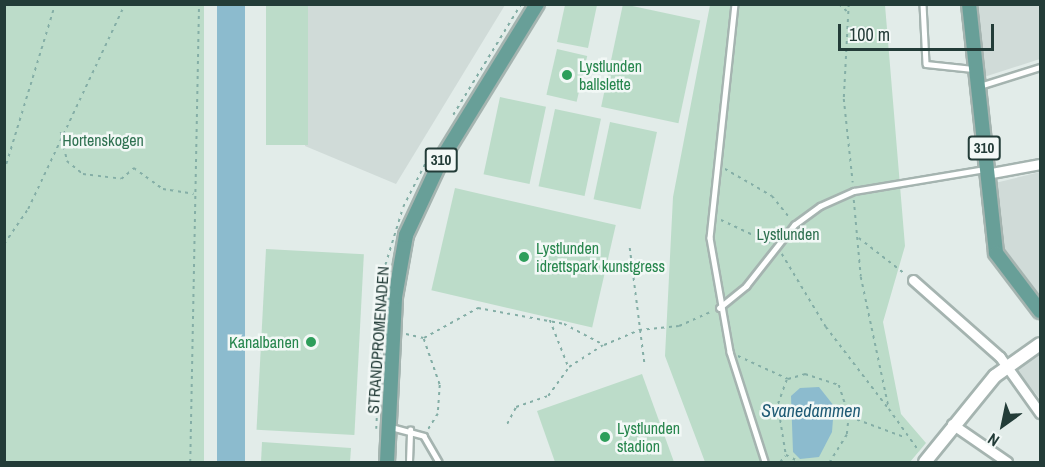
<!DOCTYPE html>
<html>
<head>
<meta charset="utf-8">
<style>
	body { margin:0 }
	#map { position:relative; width:1045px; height:467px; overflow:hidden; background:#e2ece9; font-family:"Archivo Narrow",sans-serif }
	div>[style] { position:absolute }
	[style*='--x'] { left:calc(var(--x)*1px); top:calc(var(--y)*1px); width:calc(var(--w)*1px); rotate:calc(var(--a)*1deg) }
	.built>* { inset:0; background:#d0dbd8 }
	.green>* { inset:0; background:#bcdcc9; transform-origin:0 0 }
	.water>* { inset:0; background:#8cbbce; transform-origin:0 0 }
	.path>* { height:1.5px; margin-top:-0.75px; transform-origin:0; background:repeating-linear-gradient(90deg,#84aea6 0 3px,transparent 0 7.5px) }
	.roads { filter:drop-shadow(2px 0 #a5b4b0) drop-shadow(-2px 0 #a5b4b0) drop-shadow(0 2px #a5b4b0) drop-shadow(0 -2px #a5b4b0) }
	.lane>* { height:4.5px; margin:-2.25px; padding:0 2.25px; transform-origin:2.25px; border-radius:2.25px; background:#fff }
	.street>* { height:9px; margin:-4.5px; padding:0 4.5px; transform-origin:4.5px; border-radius:4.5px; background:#fff }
	.secondary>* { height:12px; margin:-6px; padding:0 6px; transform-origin:6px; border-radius:6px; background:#fff }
	.primary>* { height:14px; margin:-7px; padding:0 7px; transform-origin:7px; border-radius:7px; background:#689f98 }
	.dots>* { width:16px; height:16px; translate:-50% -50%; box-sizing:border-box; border:3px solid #f2f8f6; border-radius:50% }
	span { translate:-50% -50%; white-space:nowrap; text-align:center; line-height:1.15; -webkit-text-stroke:5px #f2f8f6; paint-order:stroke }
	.shield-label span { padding:2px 4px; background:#f2f8f6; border:2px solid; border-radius:4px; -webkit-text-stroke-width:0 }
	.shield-label { font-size:15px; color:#233c38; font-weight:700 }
	.leisure-label { font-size:16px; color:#27864d }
	.left { translate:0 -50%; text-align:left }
	.right { translate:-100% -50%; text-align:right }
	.park-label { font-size:16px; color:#2f7151 }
	.street-label { font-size:16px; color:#233c38 }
	.water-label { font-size:18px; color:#1f5b75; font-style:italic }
	.frame { position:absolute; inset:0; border:6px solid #233c38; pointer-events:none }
	.north { position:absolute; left:973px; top:395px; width:60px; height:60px; -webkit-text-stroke:4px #f2f8f6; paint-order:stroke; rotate:213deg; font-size:16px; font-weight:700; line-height:24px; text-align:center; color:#233c38 }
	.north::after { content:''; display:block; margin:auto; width:21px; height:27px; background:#233c38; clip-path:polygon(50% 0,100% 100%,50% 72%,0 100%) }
	.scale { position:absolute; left:838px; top:24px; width:156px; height:27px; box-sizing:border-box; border:3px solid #233c38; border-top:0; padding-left:8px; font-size:18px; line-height:21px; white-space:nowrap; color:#233c38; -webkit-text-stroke:4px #f2f8f6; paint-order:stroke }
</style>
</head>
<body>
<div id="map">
	<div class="built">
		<div style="clip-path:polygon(308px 5px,505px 5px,396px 184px,305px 146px)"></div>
		<div style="clip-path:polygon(978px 5px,1040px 5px,1040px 59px,984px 77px)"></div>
		<div style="clip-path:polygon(1040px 172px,1040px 299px,1006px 263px,995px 183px)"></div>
		<div style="clip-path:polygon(1040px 349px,1040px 399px,1013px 365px)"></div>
	</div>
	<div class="green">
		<div style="left:623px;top:4px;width:79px;height:105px;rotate:12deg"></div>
		<div style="left:4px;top:5px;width:200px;height:457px"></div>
		<div style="left:266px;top:5px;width:42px;height:140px"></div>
		<div style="clip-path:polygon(565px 5px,597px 5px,588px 48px,557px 42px)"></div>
		<div style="clip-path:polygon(710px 5px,885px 5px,905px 246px,883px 322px,901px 414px,926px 443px,910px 462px,705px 462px,665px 356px,673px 197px)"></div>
		<div style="left:557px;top:49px;width:31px;height:47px;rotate:13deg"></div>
		<div style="left:500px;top:97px;width:47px;height:79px;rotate:12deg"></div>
		<div style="left:555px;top:109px;width:47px;height:79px;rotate:12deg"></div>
		<div style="left:610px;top:122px;width:48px;height:79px;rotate:12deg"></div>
		<div style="left:455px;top:188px;width:165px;height:105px;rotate:13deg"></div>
		<div style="left:266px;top:249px;width:98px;height:181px;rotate:3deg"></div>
		<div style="clip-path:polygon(642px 374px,674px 462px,555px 462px,537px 411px)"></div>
		<div style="clip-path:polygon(262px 442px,351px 448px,350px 462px,261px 462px)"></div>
	</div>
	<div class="water">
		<div style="left:217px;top:5px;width:28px;height:457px"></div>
		<div style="clip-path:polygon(819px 387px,834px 406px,832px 432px,819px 457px,800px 459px,793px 452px,791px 396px,800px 388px)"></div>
	</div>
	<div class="path">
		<div style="--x:839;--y:4;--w:12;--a:42"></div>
		<div style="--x:849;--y:4;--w:95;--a:93"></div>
		<div style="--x:844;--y:99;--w:84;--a:83.9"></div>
		<div style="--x:453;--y:115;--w:130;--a:-58.5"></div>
		<div style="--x:61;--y:132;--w:30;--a:78"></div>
		<div style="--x:67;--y:161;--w:21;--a:39"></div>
		<div style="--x:83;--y:174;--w:38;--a:7"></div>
		<div style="--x:121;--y:179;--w:17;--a:-40"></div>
		<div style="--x:134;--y:168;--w:36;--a:36"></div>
		<div style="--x:163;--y:189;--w:31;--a:9"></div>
		<div style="--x:725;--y:169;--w:54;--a:29.9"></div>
		<div style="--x:772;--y:196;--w:27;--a:51"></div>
		<div style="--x:4;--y:171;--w:175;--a:-73"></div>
		<div style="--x:854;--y:200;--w:77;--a:84.8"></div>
		<div style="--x:861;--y:277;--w:135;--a:78"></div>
		<div style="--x:889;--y:409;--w:52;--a:54.5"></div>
		<div style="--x:721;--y:220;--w:54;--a:25.1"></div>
		<div style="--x:859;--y:238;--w:58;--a:38"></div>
		<div style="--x:4;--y:244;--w:42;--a:-55.6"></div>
		<div style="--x:28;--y:209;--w:227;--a:-64.7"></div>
		<div style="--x:630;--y:248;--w:119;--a:82.8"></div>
		<div style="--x:782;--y:254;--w:85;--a:58.9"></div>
		<div style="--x:826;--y:327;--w:102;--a:52.6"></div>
		<div style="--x:550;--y:320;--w:49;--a:68.6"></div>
		<div style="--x:406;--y:334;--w:18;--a:13"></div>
		<div style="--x:424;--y:338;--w:62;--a:-29.1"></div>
		<div style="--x:478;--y:308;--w:87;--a:10.5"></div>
		<div style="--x:564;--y:324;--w:45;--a:27.7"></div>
		<div style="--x:604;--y:345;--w:38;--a:-23"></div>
		<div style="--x:639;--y:330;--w:40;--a:-5.7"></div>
		<div style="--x:679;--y:326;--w:37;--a:-24"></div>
		<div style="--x:424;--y:339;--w:49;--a:70.8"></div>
		<div style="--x:440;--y:385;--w:29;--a:94"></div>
		<div style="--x:438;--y:414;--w:19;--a:122"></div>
		<div style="--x:738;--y:356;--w:55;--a:24.7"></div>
		<div style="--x:788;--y:379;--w:18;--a:-16"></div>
		<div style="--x:805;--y:374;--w:36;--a:18"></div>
		<div style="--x:839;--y:385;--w:33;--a:72"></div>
		<div style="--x:849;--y:416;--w:19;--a:96"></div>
		<div style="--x:847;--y:435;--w:32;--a:122"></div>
		<div style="--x:787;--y:380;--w:27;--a:110"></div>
		<div style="--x:778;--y:405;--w:51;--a:80.9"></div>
		<div style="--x:786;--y:455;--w:16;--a:27"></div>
		<div style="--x:850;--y:417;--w:58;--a:20.3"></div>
		<div style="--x:507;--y:424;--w:19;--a:-62"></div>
		<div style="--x:516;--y:407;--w:34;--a:-19"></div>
		<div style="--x:548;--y:396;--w:36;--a:-54"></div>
		<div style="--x:569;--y:367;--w:40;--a:-32.9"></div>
		<div style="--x:376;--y:429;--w:157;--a:-87.4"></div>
		<div style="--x:383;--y:272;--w:68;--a:-72.9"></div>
		<div style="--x:403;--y:207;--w:55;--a:-63"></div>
		<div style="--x:190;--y:462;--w:458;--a:-88.9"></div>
		<div style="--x:780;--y:462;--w:8;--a:-50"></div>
	</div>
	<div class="roads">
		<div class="lane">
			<div style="--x:735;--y:4;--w:235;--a:96.1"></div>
			<div style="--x:710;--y:238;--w:116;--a:80"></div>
			<div style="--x:730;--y:352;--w:115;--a:72.3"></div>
			<div style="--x:923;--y:4;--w:60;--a:87.1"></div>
			<div style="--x:926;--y:64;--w:47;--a:6.1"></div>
			<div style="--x:980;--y:86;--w:63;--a:-17.6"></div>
			<div style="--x:719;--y:308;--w:35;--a:-39"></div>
			<div style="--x:746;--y:286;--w:78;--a:-51.8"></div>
			<div style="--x:794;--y:225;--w:32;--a:-36"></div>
			<div style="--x:820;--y:206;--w:37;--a:-24"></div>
			<div style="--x:854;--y:191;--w:134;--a:-9.5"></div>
			<div style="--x:391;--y:427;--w:34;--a:15"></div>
			<div style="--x:424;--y:436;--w:30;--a:60"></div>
			<div style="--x:409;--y:462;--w:32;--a:-88"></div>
		</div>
		<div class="street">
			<div style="--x:986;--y:174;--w:55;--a:-10.5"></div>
			<div style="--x:913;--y:280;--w:116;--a:41.5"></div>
			<div style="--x:1000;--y:357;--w:69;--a:54.5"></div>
			<div style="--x:952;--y:424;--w:67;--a:34.6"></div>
		</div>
		<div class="secondary">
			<div style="--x:925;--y:462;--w:111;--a:-50.9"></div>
			<div style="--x:995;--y:376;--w:55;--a:-35.4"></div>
		</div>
		<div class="primary">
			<div style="--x:969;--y:4;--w:250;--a:83.8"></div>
			<div style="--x:996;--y:253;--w:73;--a:52.8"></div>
			<div style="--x:387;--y:462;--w:165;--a:-87.2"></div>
			<div style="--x:395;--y:297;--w:63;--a:-79.9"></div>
			<div style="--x:406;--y:235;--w:83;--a:-65"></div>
			<div style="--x:441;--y:160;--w:183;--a:-58.4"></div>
		</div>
	</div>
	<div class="dots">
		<div style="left:567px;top:75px;background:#2e9e5b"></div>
		<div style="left:524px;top:257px;background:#2e9e5b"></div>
		<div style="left:311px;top:342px;background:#2e9e5b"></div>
		<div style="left:605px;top:437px;background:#2e9e5b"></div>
	</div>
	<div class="shield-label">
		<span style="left:984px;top:148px">310</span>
		<span style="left:441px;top:160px">310</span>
	</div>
	<div class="leisure-label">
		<span class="left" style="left:579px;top:75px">Lystlunden<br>ballslette</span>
		<span class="left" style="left:536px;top:257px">Lystlunden<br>idrettspark kunstgress</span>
		<span class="right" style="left:299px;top:342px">Kanalbanen</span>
		<span class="left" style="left:617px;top:437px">Lystlunden<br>stadion</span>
	</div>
	<div class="park-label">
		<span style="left:103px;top:140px">Hortenskogen</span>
		<span style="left:788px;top:234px">Lystlunden</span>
	</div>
	<div class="street-label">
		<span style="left:378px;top:340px;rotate:-86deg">STRANDPROMENADEN</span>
	</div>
	<div class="water-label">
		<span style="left:811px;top:411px">Svanedammen</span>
	</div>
	<div class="frame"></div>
	<div class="north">N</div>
	<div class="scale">100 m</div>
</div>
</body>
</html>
